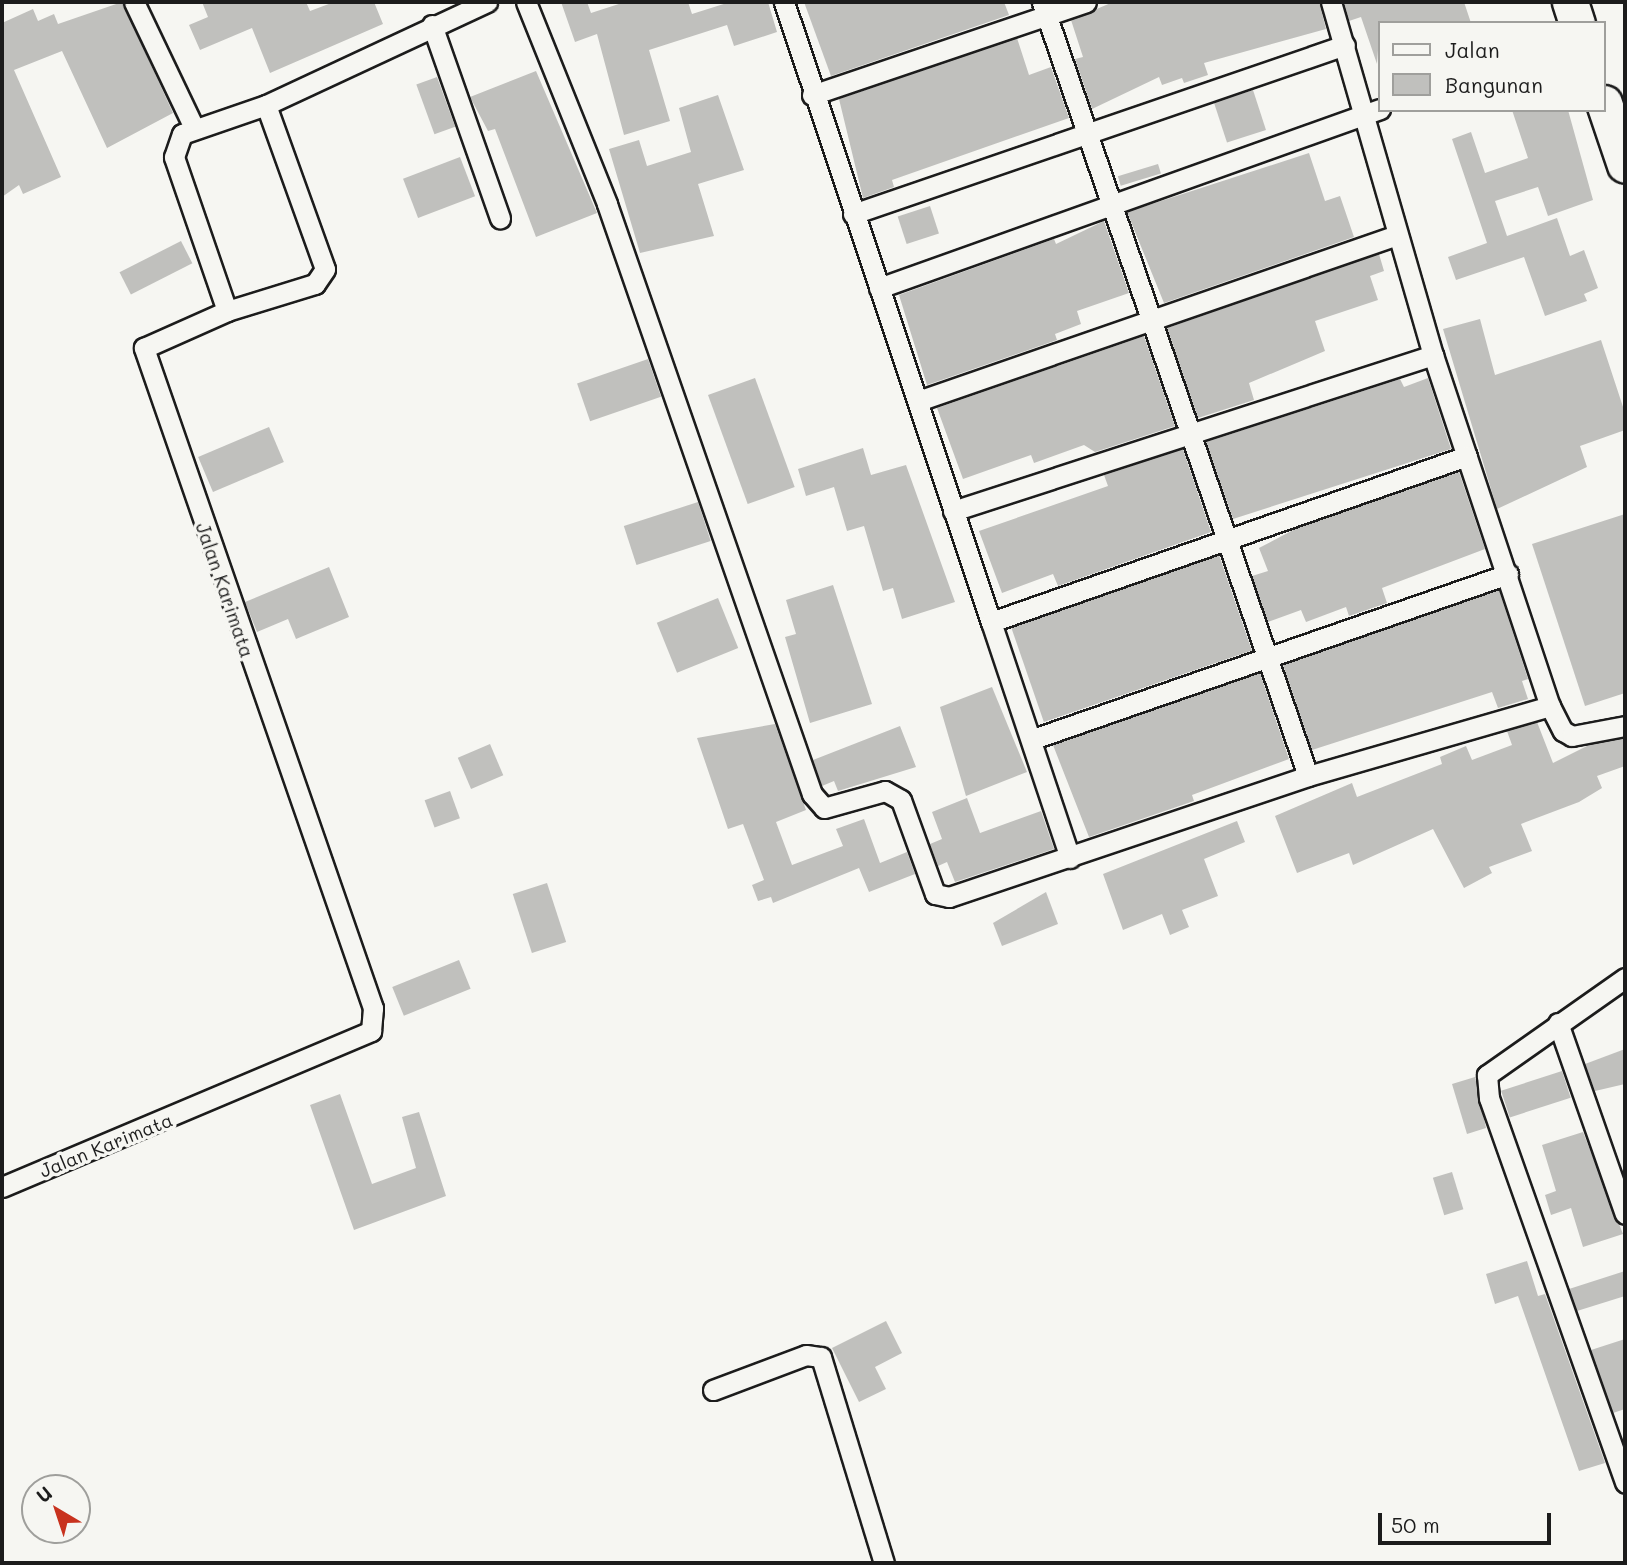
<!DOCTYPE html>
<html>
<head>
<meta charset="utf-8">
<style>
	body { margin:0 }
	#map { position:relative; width:1627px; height:1565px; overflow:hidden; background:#f6f6f2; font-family:Mali,sans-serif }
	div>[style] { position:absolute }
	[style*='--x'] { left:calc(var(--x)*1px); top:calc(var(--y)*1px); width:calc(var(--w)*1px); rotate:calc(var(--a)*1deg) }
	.building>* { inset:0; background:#c0c0bd; transform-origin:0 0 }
	.roads { filter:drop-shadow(2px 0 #1c1c1c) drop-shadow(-2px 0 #1c1c1c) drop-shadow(0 2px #1c1c1c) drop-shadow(0 -2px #1c1c1c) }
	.street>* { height:19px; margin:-9.5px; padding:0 9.5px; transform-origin:9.5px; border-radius:9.5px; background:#f6f6f2 }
	.highway>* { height:35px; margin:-17.5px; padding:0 17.5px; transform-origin:17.5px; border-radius:17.5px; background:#f6f6f2 }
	span { translate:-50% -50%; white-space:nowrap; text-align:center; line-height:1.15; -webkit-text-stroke:7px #f6f6f2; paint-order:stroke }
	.street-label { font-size:19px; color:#1c1c1c }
	.frame { position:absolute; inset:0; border:4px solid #1c1c1c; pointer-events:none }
	.legend { position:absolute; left:1378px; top:21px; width:228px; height:91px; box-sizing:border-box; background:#f6f6f2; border:2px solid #9f9f9c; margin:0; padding:9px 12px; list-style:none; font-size:21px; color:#1c1c1c }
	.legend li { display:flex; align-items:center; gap:14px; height:35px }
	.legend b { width:35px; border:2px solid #9f9f9c }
	.north { position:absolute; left:21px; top:1474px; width:70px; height:70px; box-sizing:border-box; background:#f6f6f2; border:2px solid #9f9f9c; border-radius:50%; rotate:321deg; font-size:19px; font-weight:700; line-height:28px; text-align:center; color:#1c1c1c }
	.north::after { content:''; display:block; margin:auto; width:24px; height:32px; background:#c8321e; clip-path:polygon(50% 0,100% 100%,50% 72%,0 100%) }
	.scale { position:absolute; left:1378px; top:1513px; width:173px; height:32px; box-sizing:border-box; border:4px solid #1c1c1c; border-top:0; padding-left:9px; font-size:21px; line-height:24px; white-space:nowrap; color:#1c1c1c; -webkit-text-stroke:5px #f6f6f2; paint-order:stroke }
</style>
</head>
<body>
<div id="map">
	<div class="building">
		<div style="clip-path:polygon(122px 2px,173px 113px,107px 148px,62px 51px,14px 70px,61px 177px,23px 194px,19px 185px,2px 197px,2px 23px,33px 9px,38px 21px,54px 14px,58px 24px)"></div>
		<div style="clip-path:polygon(202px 2px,306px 2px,310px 11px,334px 2px,374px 2px,383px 24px,270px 73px,252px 28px,200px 50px,189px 25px,208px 17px)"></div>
		<div style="clip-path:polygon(561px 2px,587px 2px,591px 13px,625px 2px,688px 2px,692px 14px,730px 2px,768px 2px,777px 32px,734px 46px,727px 25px,649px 50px,670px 121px,624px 135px,597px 34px,575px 42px)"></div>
		<div style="clip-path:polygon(804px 2px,1004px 2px,1009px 15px,831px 76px)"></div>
		<div style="clip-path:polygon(1113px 2px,1319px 2px,1326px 29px,1204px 63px,1208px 75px,1184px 83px,1182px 78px,1162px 85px,1159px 77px,1092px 109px,1075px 59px,1083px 57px,1071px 20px)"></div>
		<div style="clip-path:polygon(1344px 2px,1464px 2px,1471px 23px,1380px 23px,1377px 64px,1361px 17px,1349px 21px)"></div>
		<div style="clip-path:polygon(1017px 38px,1029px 75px,1051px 67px,1069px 118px,892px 180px,894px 187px,863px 198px,839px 99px)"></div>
		<div style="clip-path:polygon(536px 71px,597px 213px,536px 237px,495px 129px,488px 131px,470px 97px)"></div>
		<div style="left:437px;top:77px;width:53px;height:22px;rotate:70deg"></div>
		<div style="left:1253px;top:90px;width:42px;height:41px;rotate:72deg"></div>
		<div style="clip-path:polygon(718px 95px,744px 170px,698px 184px,714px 236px,640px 253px,609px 149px,639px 140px,647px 166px,691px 152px,679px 108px)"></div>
		<div style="clip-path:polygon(1512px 110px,1568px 110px,1593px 200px,1548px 216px,1538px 187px,1495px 201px,1507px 236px,1557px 218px,1570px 256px,1584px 250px,1598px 288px,1584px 294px,1587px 301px,1545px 316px,1524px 257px,1456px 280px,1448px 257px,1487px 243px,1452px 139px,1471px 132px,1485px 173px,1528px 158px)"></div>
		<div style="clip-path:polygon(1309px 153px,1325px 201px,1340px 196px,1354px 237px,1164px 303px,1127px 212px)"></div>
		<div style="left:460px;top:157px;width:42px;height:61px;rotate:69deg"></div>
		<div style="left:1158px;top:164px;width:10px;height:42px;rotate:73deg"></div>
		<div style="left:930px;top:206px;width:29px;height:34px;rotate:72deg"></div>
		<div style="clip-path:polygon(1104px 221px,1129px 293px,1077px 311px,1081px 324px,1055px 334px,1057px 340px,927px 385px,899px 295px,1054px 239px,1056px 244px)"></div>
		<div style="left:181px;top:241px;width:25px;height:69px;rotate:63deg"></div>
		<div style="clip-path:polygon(1379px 254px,1384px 271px,1370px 276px,1378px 300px,1315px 321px,1325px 351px,1249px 383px,1254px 400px,1198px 418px,1167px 328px)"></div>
		<div style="clip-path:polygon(1480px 319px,1495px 375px,1601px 340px,1625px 413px,1625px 430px,1580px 446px,1587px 467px,1497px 509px,1443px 329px)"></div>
		<div style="clip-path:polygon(1144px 336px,1175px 426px,1095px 452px,1084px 445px,1034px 463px,1031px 455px,963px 479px,937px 408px)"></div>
		<div style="left:648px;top:359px;width:40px;height:75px;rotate:71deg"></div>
		<div style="left:755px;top:378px;width:116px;height:50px;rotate:70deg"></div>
		<div style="clip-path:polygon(1428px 378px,1451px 449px,1233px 519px,1206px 442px,1400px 379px,1404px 387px)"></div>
		<div style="left:269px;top:427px;width:38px;height:77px;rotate:67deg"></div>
		<div style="clip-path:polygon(863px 448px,871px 475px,906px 465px,955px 602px,902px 619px,893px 588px,883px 591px,864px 526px,847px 531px,834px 487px,806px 496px,798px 469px)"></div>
		<div style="clip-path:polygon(1183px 449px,1211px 532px,1058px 586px,1053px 574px,1002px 593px,979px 531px,1108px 486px,1104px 475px)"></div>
		<div style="clip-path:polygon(1459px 472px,1485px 549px,1382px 588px,1387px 603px,1349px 616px,1346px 607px,1306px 622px,1301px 610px,1268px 622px,1252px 576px,1268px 571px,1259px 548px,1297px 528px)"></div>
		<div style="left:698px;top:502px;width:41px;height:78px;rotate:72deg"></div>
		<div style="clip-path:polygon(1625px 514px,1625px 693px,1585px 706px,1532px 544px)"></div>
		<div style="left:1219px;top:555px;width:101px;height:220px;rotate:71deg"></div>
		<div style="clip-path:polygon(329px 567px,349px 617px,296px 639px,288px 619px,257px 632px,245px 602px)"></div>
		<div style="clip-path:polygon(833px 585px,872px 704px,810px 723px,785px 637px,796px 634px,786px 600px)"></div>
		<div style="clip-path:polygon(1499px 590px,1528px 679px,1522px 681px,1528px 699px,1498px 708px,1492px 692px,1312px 750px,1283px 665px)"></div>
		<div style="left:718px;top:598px;width:54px;height:66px;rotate:68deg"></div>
		<div style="clip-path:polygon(1260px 673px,1289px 759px,1192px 795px,1194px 801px,1089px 837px,1053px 745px)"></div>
		<div style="clip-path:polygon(992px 687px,1027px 772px,966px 796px,940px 707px)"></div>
		<div style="clip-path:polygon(1537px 722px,1553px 763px,1589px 745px,1625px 738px,1625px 766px,1597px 776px,1602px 788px,1579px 802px,1521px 824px,1532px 851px,1489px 867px,1492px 873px,1464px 888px,1433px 829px,1353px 865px,1349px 853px,1297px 873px,1275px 816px,1352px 783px,1357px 797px,1442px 764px,1440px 757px,1466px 746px,1472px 760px,1512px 745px,1507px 731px)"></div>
		<div style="clip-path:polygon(775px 724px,806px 810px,776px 822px,792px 865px,843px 846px,836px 829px,864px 819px,880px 863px,907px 852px,915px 874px,869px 892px,859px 868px,773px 903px,771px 897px,758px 901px,752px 885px,764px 880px,743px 824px,728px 829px,697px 738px)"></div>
		<div style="clip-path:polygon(900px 726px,916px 767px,838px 791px,834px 781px,822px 786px,813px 760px)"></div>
		<div style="left:490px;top:744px;width:34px;height:35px;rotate:67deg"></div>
		<div style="left:450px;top:791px;width:29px;height:27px;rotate:70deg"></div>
		<div style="clip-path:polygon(967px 798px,980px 833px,1041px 811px,1054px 849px,955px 882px,947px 862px,938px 866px,930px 844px,942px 839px,932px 812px)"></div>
		<div style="clip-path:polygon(1237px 821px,1245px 842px,1204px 859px,1218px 896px,1182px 910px,1189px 927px,1170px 935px,1162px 914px,1123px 930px,1103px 874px)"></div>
		<div style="left:547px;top:883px;width:62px;height:36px;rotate:72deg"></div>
		<div style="clip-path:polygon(1046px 892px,1058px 924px,1002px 946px,993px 923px)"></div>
		<div style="left:459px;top:960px;width:31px;height:72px;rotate:68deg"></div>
		<div style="clip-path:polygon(1625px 1049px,1625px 1084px,1595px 1091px,1585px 1064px)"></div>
		<div style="left:1562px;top:1071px;width:28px;height:64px;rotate:72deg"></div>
		<div style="clip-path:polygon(1475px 1077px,1486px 1128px,1467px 1134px,1452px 1084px)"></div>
		<div style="clip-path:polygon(340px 1094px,372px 1184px,416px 1168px,402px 1117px,419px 1112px,446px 1196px,354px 1230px,310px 1105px)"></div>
		<div style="clip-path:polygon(1583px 1132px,1623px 1234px,1583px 1247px,1571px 1208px,1551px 1215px,1545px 1195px,1556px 1191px,1542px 1145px)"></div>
		<div style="left:1452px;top:1172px;width:39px;height:20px;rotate:73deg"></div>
		<div style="clip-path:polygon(1527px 1261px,1538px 1296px,1545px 1294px,1605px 1463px,1579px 1471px,1518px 1296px,1495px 1304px,1486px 1274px)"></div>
		<div style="clip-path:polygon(1625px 1271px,1625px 1296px,1577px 1311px,1569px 1289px)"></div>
		<div style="clip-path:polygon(886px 1321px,902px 1353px,875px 1367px,886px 1389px,859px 1402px,832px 1348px)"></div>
		<div style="clip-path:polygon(1625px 1339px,1625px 1409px,1613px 1413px,1591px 1350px)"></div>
	</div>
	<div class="roads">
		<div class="street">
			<div style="--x:134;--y:2;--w:140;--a:64.5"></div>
			<div style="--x:526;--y:2;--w:218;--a:68.1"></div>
			<div style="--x:607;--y:204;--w:625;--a:70.84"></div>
			<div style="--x:812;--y:794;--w:18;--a:49"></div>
			<div style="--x:824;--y:808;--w:63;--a:-15.6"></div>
			<div style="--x:885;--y:791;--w:18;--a:29"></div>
			<div style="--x:901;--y:800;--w:100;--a:70.1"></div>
			<div style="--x:935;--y:894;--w:14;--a:12"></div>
			<div style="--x:949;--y:897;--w:379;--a:-18.6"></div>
			<div style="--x:1308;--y:776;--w:252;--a:-16.1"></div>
			<div style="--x:784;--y:2;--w:654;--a:71.54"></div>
			<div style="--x:1042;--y:2;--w:818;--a:71.03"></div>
			<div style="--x:1331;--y:2;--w:367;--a:73.9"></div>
			<div style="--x:1433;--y:355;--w:370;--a:71.6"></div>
			<div style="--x:1550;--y:706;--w:28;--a:63"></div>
			<div style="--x:1563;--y:731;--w:10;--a:29"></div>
			<div style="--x:1572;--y:736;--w:54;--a:-10.7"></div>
			<div style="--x:432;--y:25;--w:205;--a:70.6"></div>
			<div style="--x:812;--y:95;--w:289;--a:-18.7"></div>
			<div style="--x:853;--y:214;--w:520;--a:-18.96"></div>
			<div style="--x:879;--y:288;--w:532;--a:-19.66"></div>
			<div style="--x:227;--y:311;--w:92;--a:-17.1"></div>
			<div style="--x:315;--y:284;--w:18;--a:-56"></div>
			<div style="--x:325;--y:269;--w:174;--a:-109.8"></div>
			<div style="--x:918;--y:401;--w:507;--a:-19.11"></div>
			<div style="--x:953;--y:511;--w:505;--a:-18"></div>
			<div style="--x:1033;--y:739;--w:503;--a:-19.16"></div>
			<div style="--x:1070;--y:858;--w:249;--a:-108.5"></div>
			<div style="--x:991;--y:622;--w:504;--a:-19.23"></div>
			<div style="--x:1625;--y:978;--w:169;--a:144.9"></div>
			<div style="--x:1487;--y:1075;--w:23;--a:85"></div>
			<div style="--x:1489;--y:1098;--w:408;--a:70.5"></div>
			<div style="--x:1558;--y:1023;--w:202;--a:70.7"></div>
			<div style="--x:2;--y:1187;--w:401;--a:-22.9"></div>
			<div style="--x:371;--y:1031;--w:23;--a:-85"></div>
			<div style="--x:373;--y:1008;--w:699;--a:-109.14"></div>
			<div style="--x:144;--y:348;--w:91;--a:-24"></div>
			<div style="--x:227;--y:311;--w:163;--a:-109"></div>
			<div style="--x:174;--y:157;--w:24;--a:-71"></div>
			<div style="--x:182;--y:134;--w:89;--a:-19"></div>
			<div style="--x:266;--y:105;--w:244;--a:-25"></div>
			<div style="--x:713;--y:1390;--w:99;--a:-20.6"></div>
			<div style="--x:806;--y:1355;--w:15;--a:8"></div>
			<div style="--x:821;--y:1357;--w:215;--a:73"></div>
		</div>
		<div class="highway">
			<div style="--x:1570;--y:2;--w:22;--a:72"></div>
			<div style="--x:1604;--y:103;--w:65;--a:71.3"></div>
		</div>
	</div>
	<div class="street-label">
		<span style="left:225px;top:590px;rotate:71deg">Jalan Karimata</span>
		<span style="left:106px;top:1145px;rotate:-22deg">Jalan Karimata</span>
	</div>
	<div class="frame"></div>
	<ul class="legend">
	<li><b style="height:9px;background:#f6f6f2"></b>Jalan</li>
	<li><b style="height:19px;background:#c0c0bd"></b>Bangunan</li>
	</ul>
	<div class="north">U</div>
	<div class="scale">50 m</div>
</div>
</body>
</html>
